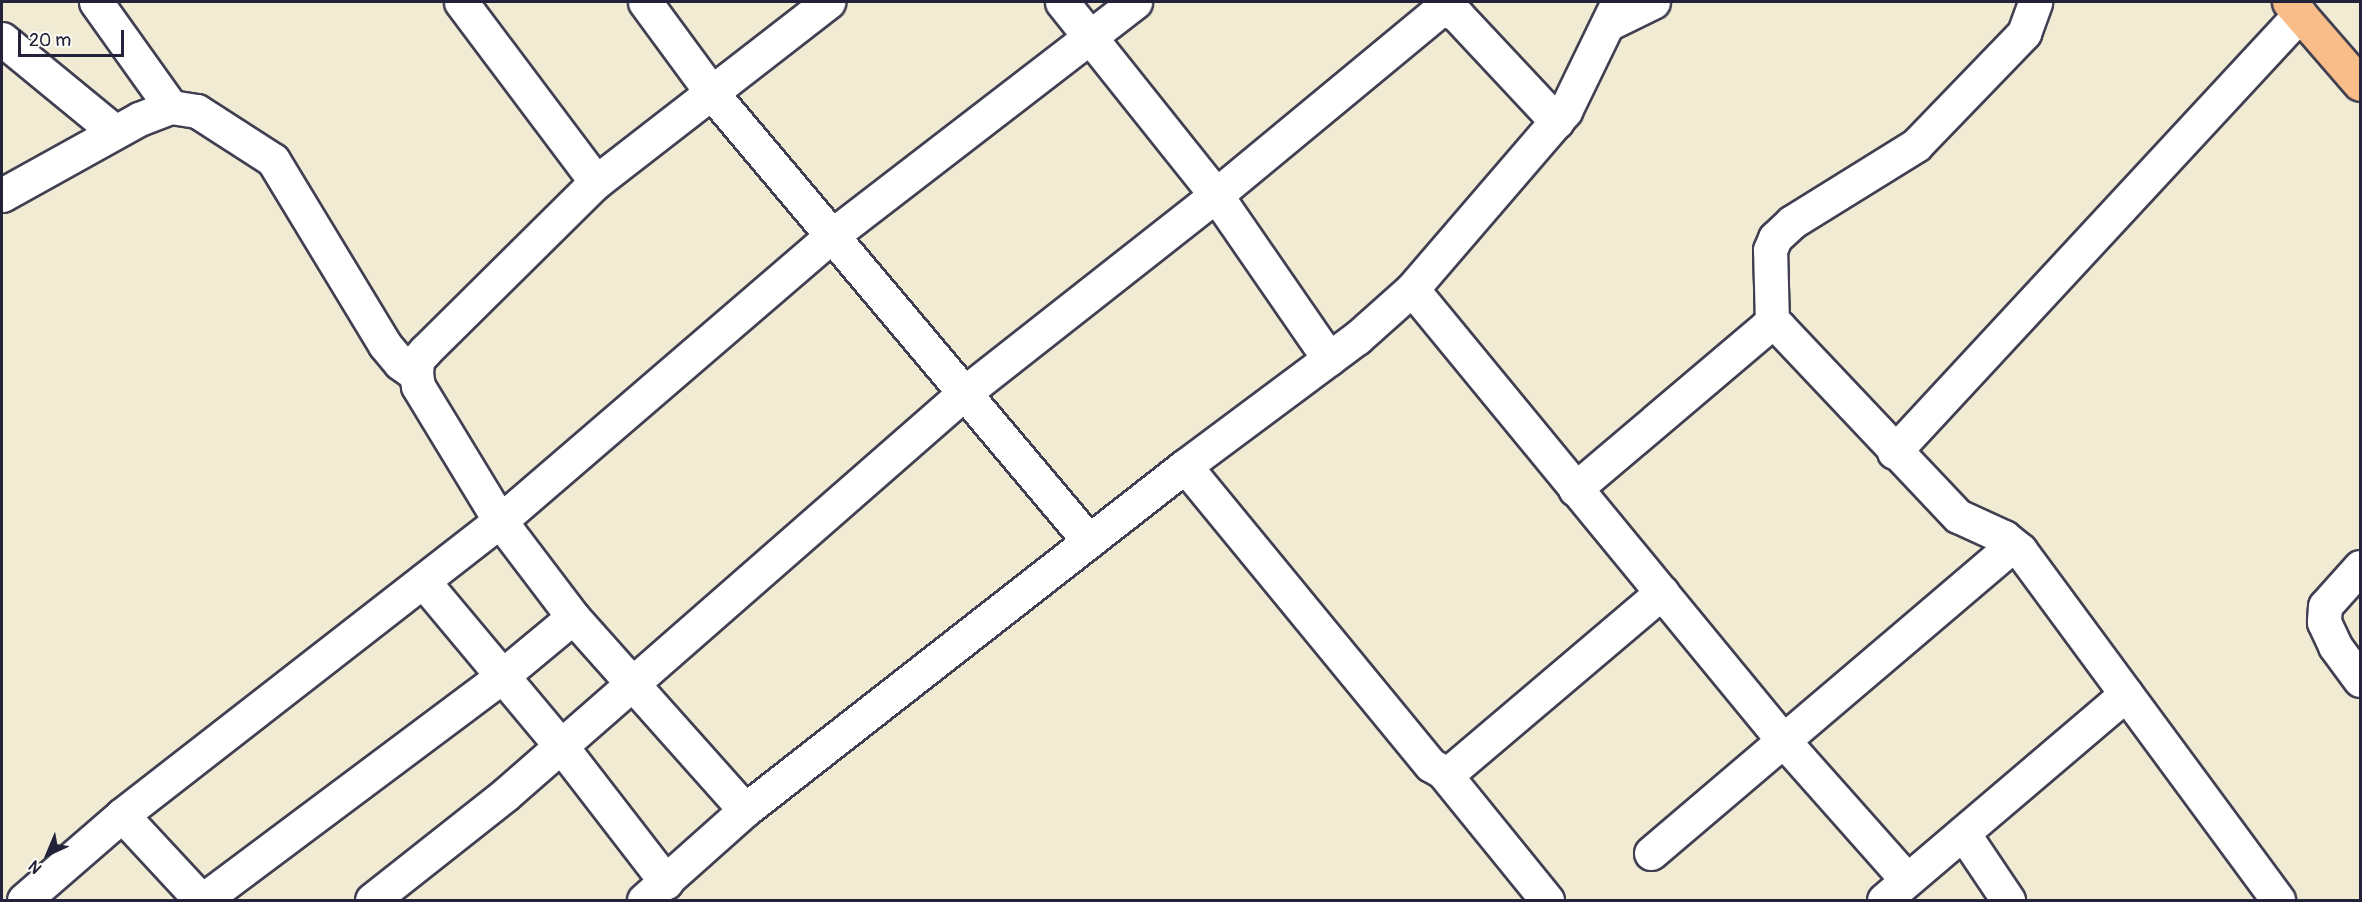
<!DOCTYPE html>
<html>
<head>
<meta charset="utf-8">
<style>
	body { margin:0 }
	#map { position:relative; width:2362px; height:902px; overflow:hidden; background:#f2ebd3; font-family:Pangolin,sans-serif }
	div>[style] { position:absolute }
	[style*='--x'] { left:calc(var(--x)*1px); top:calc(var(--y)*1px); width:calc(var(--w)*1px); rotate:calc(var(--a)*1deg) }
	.roads { filter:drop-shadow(2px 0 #414052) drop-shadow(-2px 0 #414052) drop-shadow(0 2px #414052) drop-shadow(0 -2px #414052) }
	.minor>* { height:33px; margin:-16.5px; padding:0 16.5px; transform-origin:16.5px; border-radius:16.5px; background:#fff }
	.major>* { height:33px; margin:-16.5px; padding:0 16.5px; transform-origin:16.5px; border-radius:16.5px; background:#f8bd89 }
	span { translate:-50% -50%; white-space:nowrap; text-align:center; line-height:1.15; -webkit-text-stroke:4.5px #fdfcf7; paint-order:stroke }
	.frame { position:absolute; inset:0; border:3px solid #22223b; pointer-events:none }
	.north { position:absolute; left:18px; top:824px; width:60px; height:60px; -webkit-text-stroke:4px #fdfcf7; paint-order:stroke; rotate:224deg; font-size:16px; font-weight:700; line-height:24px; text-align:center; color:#22223b }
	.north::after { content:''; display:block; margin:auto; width:21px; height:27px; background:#22223b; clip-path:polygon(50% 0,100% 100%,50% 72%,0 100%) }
	.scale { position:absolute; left:18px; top:30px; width:106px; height:27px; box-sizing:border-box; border:3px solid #22223b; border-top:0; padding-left:8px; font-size:18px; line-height:21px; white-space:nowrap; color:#22223b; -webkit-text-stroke:4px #fdfcf7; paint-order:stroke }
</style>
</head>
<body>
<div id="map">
	<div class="roads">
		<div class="minor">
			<div style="--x:96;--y:2;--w:129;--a:54.5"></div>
			<div style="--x:461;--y:2;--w:225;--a:53.1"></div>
			<div style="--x:645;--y:2;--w:112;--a:53.7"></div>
			<div style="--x:711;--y:92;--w:587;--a:49.91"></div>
			<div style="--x:1062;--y:2;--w:247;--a:51.4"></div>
			<div style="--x:1216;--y:195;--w:199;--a:55.4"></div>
			<div style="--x:1608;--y:24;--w:50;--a:-26.1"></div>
			<div style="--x:2;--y:39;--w:145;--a:39.4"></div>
			<div style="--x:2;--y:195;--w:157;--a:-29"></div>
			<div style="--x:139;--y:119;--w:34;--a:-21"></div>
			<div style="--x:171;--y:107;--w:26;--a:9"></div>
			<div style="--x:197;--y:111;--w:90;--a:32.8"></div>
			<div style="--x:273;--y:160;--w:216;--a:58.8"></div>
			<div style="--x:385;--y:345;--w:23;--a:50"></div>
			<div style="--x:400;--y:363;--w:19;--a:35"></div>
			<div style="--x:1412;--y:289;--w:583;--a:50.57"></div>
			<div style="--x:1782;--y:739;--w:188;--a:48.4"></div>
			<div style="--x:1772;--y:324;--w:74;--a:-91.5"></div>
			<div style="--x:1770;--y:250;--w:13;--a:-67"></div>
			<div style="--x:1775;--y:238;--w:23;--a:-43"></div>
			<div style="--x:1792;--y:222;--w:146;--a:-31.8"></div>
			<div style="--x:1916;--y:145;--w:156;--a:-46"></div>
			<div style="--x:2024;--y:33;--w:33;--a:-70"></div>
			<div style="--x:1894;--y:452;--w:597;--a:-47.17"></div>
			<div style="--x:1185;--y:466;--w:387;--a:50.6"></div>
			<div style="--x:1431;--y:765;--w:14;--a:30"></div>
			<div style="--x:1443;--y:772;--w:7;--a:0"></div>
			<div style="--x:1450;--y:772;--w:278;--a:-40.3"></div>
			<div style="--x:1575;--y:489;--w:250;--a:-40.3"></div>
			<div style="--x:1766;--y:327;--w:13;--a:0"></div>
			<div style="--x:1779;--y:327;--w:260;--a:46.6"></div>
			<div style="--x:1958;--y:516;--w:51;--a:24.5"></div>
			<div style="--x:2004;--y:537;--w:21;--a:39"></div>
			<div style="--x:2020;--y:550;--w:435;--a:53.6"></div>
			<div style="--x:2360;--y:567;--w:52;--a:131.9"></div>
			<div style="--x:2325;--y:606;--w:16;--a:94"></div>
			<div style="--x:2324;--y:622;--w:26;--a:65"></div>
			<div style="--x:2335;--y:646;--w:42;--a:53.7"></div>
			<div style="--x:423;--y:581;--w:215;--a:50.1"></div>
			<div style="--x:561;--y:746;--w:172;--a:52.3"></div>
			<div style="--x:1443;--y:772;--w:165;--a:50.9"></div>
			<div style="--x:745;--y:810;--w:259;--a:-131.7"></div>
			<div style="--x:573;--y:617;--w:121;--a:-127.2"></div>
			<div style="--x:500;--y:521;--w:158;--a:-121.3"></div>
			<div style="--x:418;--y:386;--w:12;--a:-99"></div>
			<div style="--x:416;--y:374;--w:14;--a:-86"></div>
			<div style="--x:417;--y:360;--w:13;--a:-48"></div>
			<div style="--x:426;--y:350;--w:239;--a:-44.7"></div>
			<div style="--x:596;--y:182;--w:294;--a:-37.8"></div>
			<div style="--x:122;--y:815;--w:116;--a:47.1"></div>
			<div style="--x:1963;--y:833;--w:81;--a:56.1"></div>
			<div style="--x:1651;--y:853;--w:475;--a:-40.4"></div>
			<div style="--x:24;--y:900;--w:130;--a:-40.9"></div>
			<div style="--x:122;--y:815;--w:479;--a:-37.9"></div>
			<div style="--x:500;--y:521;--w:435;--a:-40.7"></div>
			<div style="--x:830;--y:237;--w:385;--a:-37.6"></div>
			<div style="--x:203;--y:900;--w:374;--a:-36.8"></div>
			<div style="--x:502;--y:676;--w:92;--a:-39.7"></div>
			<div style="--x:372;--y:900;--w:171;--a:-38.3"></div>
			<div style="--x:506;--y:794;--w:607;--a:-41.19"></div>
			<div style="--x:963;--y:394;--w:322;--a:-38.2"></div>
			<div style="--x:1216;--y:195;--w:287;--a:-39.6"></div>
			<div style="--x:1437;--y:12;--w:9;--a:-18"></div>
			<div style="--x:1446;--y:9;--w:13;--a:29"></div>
			<div style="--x:1457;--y:15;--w:146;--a:46.9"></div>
			<div style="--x:644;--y:900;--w:135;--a:-41.7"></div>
			<div style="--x:745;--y:810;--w:559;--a:-38.02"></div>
			<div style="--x:1185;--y:466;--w:214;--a:-36.7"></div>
			<div style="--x:1357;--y:338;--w:74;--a:-41.7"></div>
			<div style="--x:1412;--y:289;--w:235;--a:-49.3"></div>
			<div style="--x:1565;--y:111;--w:121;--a:-64.1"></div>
			<div style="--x:1884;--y:900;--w:318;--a:-40.4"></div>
		</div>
		<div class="major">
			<div style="--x:2289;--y:2;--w:108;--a:49.1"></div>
		</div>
	</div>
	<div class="frame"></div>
	<div class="north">N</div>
	<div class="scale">20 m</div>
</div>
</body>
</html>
